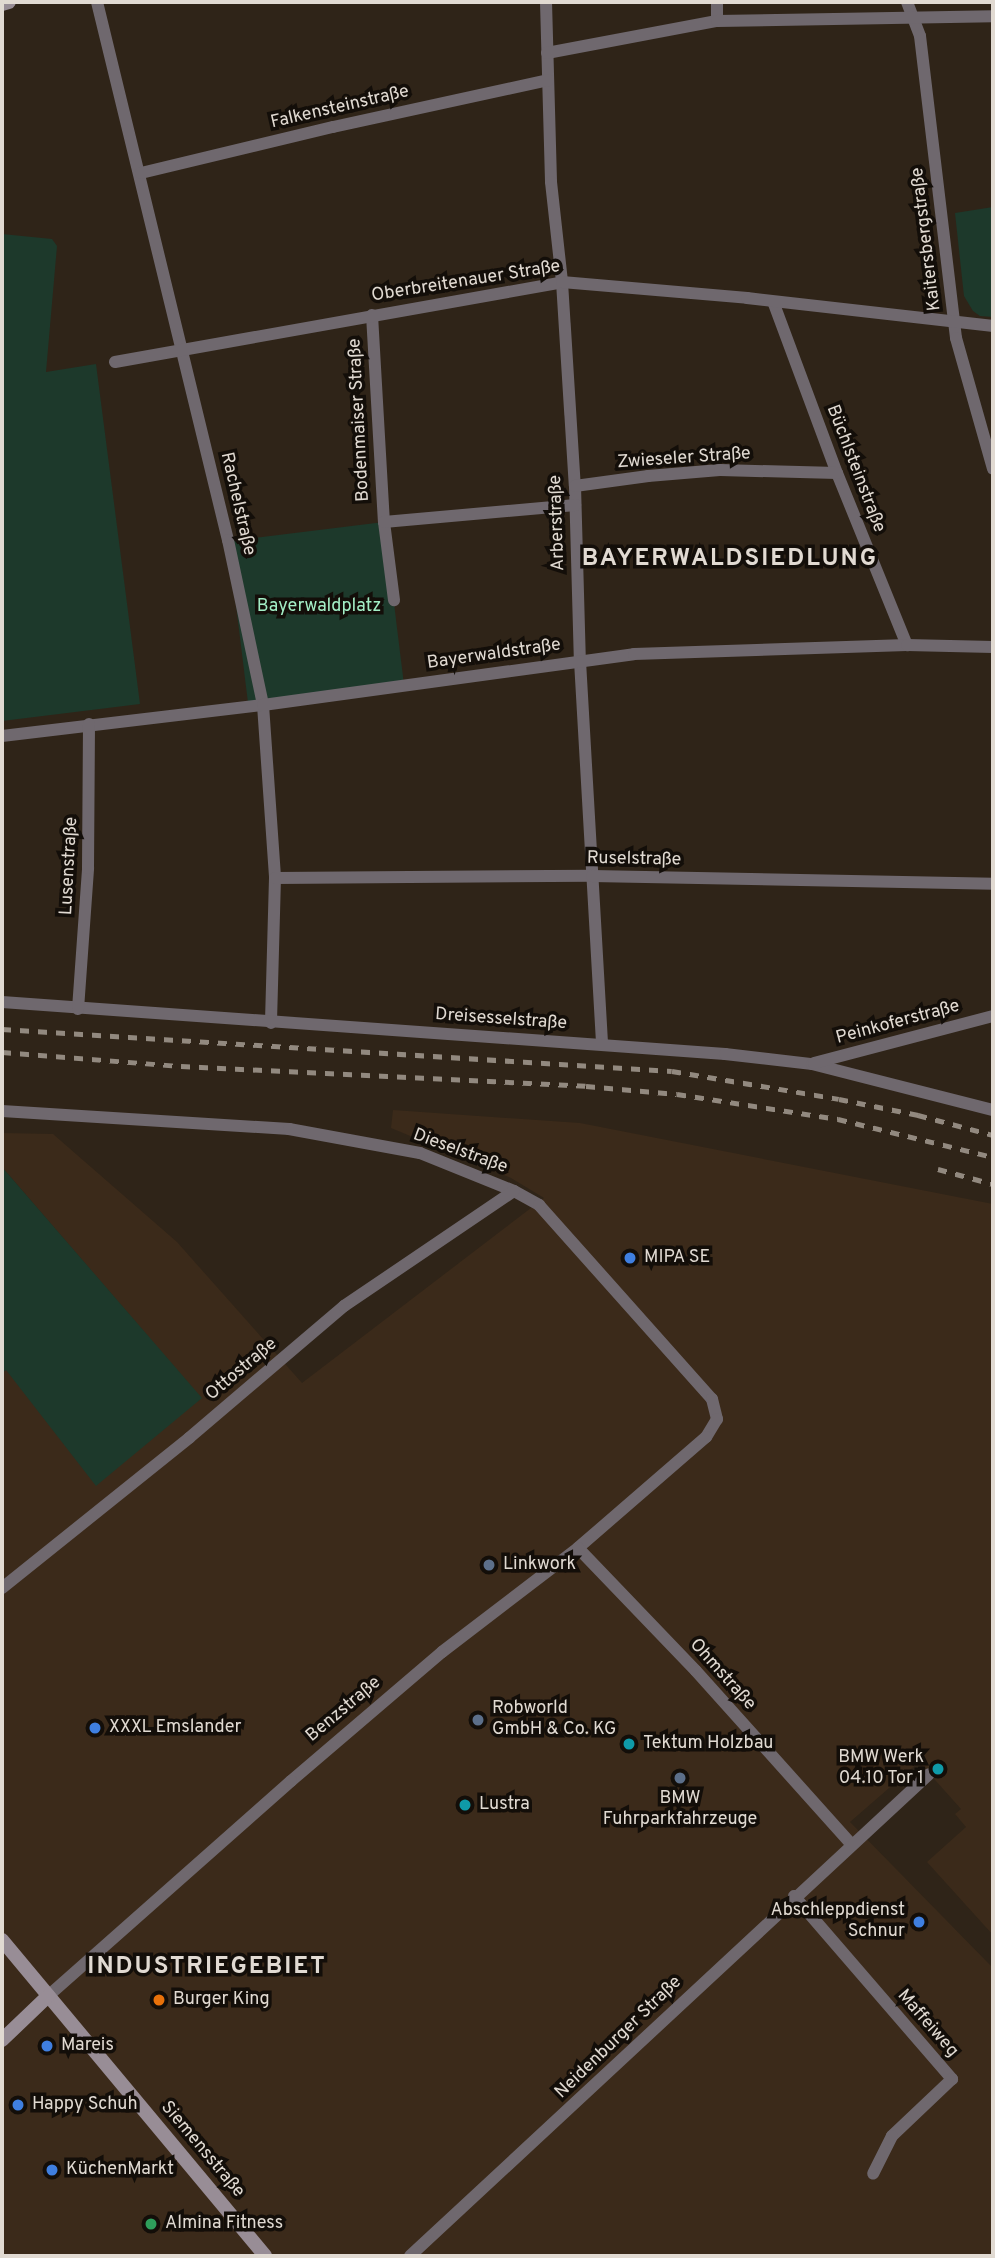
<!DOCTYPE html>
<html>
<head>
<meta charset="utf-8">
<style>
	body { margin:0 }
	#map { position:relative; width:995px; height:2258px; overflow:hidden; background:#2f2418; font-family:Overpass,sans-serif }
	div>[style] { position:absolute }
	[style*='--x'] { left:calc(var(--x)*1px); top:calc(var(--y)*1px); width:calc(var(--w)*1px); rotate:calc(var(--a)*1deg) }
	.built>* { inset:0; background:#3b2a1a }
	.green>* { inset:0; background:#1d392b; transform-origin:0 0 }
	.street>* { height:12px; margin:-6px; padding:0 6px; transform-origin:6px; border-radius:6px; background:#6f686e }
	.secondary>* { height:14px; margin:-7px; padding:0 7px; transform-origin:7px; border-radius:7px; background:#988d96 }
	.rail>* { height:4.5px; margin-top:-2.25px; transform-origin:0; background:repeating-linear-gradient(90deg,#92897f 0 9px,transparent 0 18px) }
	.dots>* { width:19px; height:19px; translate:-50% -50%; box-sizing:border-box; border:4px solid #130e09; border-radius:50% }
	span { translate:-50% -50%; white-space:nowrap; text-align:center; line-height:1.15; -webkit-text-stroke:7px #130e09; paint-order:stroke }
	.street-label { font-size:18px; color:#e1dad2 }
	.park-label { font-size:18px; color:#a3eec6 }
	.poi-label { font-size:18px; color:#e1dad2 }
	.left { translate:0 -50%; text-align:left }
	.right { translate:-100% -50%; text-align:right }
	.district-label { font-size:24px; color:#e1dad2; font-weight:700; letter-spacing:2px }
	.frame { position:absolute; inset:0; border:4px solid #e1dad2; pointer-events:none }
</style>
</head>
<body>
<div id="map">
	<div class="built">
		<div style="clip-path:polygon(393px 1110px,580px 1123px,993px 1204px,993px 1935px,927px 1862px,966px 1827px,955px 1814px,961px 1809px,919px 1762px,850px 1822px,993px 1968px,993px 2256px,2px 2256px,2px 1373px,6px 1369px,201px 1398px,2px 1167px,2px 1133px,53px 1134px,177px 1242px,302px 1383px,544px 1198px,511px 1178px,391px 1128px)"></div>
	</div>
	<div class="green">
		<div style="clip-path:polygon(993px 207px,993px 317px,980px 316px,973px 311px,964px 296px,955px 213px)"></div>
		<div style="clip-path:polygon(2px 234px,52px 239px,57px 246px,46px 372px,96px 364px,140px 704px,2px 721px)"></div>
		<div style="left:384px;top:522px;width:163px;height:157px;rotate:83deg"></div>
		<div style="clip-path:polygon(2px 1167px,202px 1398px,96px 1486px,6px 1370px,2px 1373px)"></div>
	</div>
	<div class="street">
		<div style="--x:97;--y:2;--w:554;--a:76.32"></div>
		<div style="--x:228;--y:540;--w:169;--a:78"></div>
		<div style="--x:263;--y:705;--w:173;--a:86"></div>
		<div style="--x:275;--y:878;--w:145;--a:91.6"></div>
		<div style="--x:546;--y:2;--w:180;--a:88.4"></div>
		<div style="--x:551;--y:182;--w:101;--a:83.7"></div>
		<div style="--x:562;--y:282;--w:204;--a:86.4"></div>
		<div style="--x:575;--y:486;--w:175;--a:88.4"></div>
		<div style="--x:580;--y:661;--w:383;--a:86.7"></div>
		<div style="--x:717;--y:2;--w:19;--a:90"></div>
		<div style="--x:907;--y:2;--w:36;--a:69"></div>
		<div style="--x:920;--y:36;--w:304;--a:83.2"></div>
		<div style="--x:956;--y:338;--w:136;--a:74.2"></div>
		<div style="--x:547;--y:53;--w:173;--a:-10.7"></div>
		<div style="--x:717;--y:21;--w:276;--a:-1"></div>
		<div style="--x:141;--y:173;--w:197;--a:-13.5"></div>
		<div style="--x:333;--y:127;--w:220;--a:-12.3"></div>
		<div style="--x:774;--y:304;--w:180;--a:69.6"></div>
		<div style="--x:837;--y:473;--w:186;--a:67.9"></div>
		<div style="--x:372;--y:315;--w:207;--a:86.7"></div>
		<div style="--x:384;--y:522;--w:79;--a:82.7"></div>
		<div style="--x:115;--y:362;--w:454;--a:-10.1"></div>
		<div style="--x:562;--y:282;--w:186;--a:4.9"></div>
		<div style="--x:747;--y:298;--w:248;--a:6.5"></div>
		<div style="--x:575;--y:486;--w:74;--a:-7.8"></div>
		<div style="--x:648;--y:476;--w:72;--a:-4.8"></div>
		<div style="--x:720;--y:470;--w:117;--a:1.5"></div>
		<div style="--x:384;--y:522;--w:192;--a:-5.1"></div>
		<div style="--x:2;--y:736;--w:263;--a:-6.8"></div>
		<div style="--x:263;--y:705;--w:374;--a:-7.8"></div>
		<div style="--x:634;--y:654;--w:273;--a:-1.9"></div>
		<div style="--x:907;--y:645;--w:86;--a:1.3"></div>
		<div style="--x:275;--y:878;--w:317;--a:-0.4"></div>
		<div style="--x:592;--y:876;--w:401;--a:1.1"></div>
		<div style="--x:2;--y:1002;--w:725;--a:4.11"></div>
		<div style="--x:725;--y:1054;--w:88;--a:6.6"></div>
		<div style="--x:812;--y:1064;--w:187;--a:14.3"></div>
		<div style="--x:78;--y:1009;--w:141;--a:-85.9"></div>
		<div style="--x:88;--y:868;--w:144;--a:-89.6"></div>
		<div style="--x:814;--y:1063;--w:185;--a:-14.7"></div>
		<div style="--x:2;--y:1111;--w:288;--a:3.6"></div>
		<div style="--x:289;--y:1129;--w:133;--a:10.4"></div>
		<div style="--x:420;--y:1153;--w:101;--a:22"></div>
		<div style="--x:514;--y:1191;--w:29;--a:29"></div>
		<div style="--x:539;--y:1205;--w:260;--a:48.3"></div>
		<div style="--x:712;--y:1399;--w:21;--a:76"></div>
		<div style="--x:717;--y:1419;--w:21;--a:121"></div>
		<div style="--x:706;--y:1437;--w:169;--a:139.1"></div>
		<div style="--x:578;--y:1548;--w:171;--a:142.6"></div>
		<div style="--x:442;--y:1652;--w:199;--a:139.5"></div>
		<div style="--x:291;--y:1781;--w:324;--a:138.5"></div>
		<div style="--x:578;--y:1548;--w:170;--a:46.2"></div>
		<div style="--x:696;--y:1671;--w:232;--a:48.1"></div>
		<div style="--x:2;--y:1588;--w:240;--a:-38.7"></div>
		<div style="--x:189;--y:1438;--w:204;--a:-40.4"></div>
		<div style="--x:344;--y:1306;--w:205;--a:-34.1"></div>
		<div style="--x:794;--y:1896;--w:242;--a:49.2"></div>
		<div style="--x:952;--y:2079;--w:83;--a:136.5"></div>
		<div style="--x:892;--y:2136;--w:42;--a:116.6"></div>
		<div style="--x:410;--y:2256;--w:708;--a:-42.88"></div>
	</div>
	<div class="secondary">
		<div style="--x:2;--y:4;--w:7;--a:-16"></div>
		<div style="--x:2;--y:1940;--w:411;--a:50.2"></div>
		<div style="--x:2;--y:2040;--w:64;--a:-43.7"></div>
	</div>
	<div class="rail">
		<div style="--x:2;--y:1029;--w:671;--a:3.59"></div>
		<div style="--x:672;--y:1071;--w:169;--a:9.5"></div>
		<div style="--x:839;--y:1099;--w:81;--a:11.4"></div>
		<div style="--x:918;--y:1115;--w:78;--a:14.9"></div>
		<div style="--x:2;--y:1052;--w:180;--a:4.5"></div>
		<div style="--x:181;--y:1066;--w:405;--a:2.8"></div>
		<div style="--x:586;--y:1086;--w:91;--a:5"></div>
		<div style="--x:677;--y:1094;--w:163;--a:8.8"></div>
		<div style="--x:838;--y:1119;--w:160;--a:13.8"></div>
		<div style="--x:938;--y:1169;--w:57;--a:15.3"></div>
	</div>
	<div class="dots">
		<div style="left:630px;top:1258px;background:#3f7fe0"></div>
		<div style="left:489px;top:1565px;background:#5c6f8a"></div>
		<div style="left:478px;top:1720px;background:#5c6f8a"></div>
		<div style="left:95px;top:1728px;background:#3f7fe0"></div>
		<div style="left:629px;top:1744px;background:#0f9aa8"></div>
		<div style="left:938px;top:1769px;background:#0f9aa8"></div>
		<div style="left:680px;top:1778px;background:#5c6f8a"></div>
		<div style="left:465px;top:1805px;background:#0f9aa8"></div>
		<div style="left:919px;top:1922px;background:#3f7fe0"></div>
		<div style="left:159px;top:2000px;background:#e8710a"></div>
		<div style="left:47px;top:2046px;background:#3f7fe0"></div>
		<div style="left:18px;top:2105px;background:#3f7fe0"></div>
		<div style="left:52px;top:2170px;background:#3f7fe0"></div>
		<div style="left:151px;top:2224px;background:#2e9e5b"></div>
	</div>
	<div class="street-label">
		<span style="left:340px;top:108px;rotate:-13deg">Falkensteinstraße</span>
		<span style="left:927px;top:239px;rotate:-97deg">Kaitersbergstraße</span>
		<span style="left:466px;top:282px;rotate:-9deg">Oberbreitenauer Straße</span>
		<span style="left:360px;top:420px;rotate:-93deg">Bodenmaiser Straße</span>
		<span style="left:684px;top:459px;rotate:-4deg">Zwieseler Straße</span>
		<span style="left:855px;top:469px;rotate:69deg">Büchlsteinstraße</span>
		<span style="left:237px;top:504px;rotate:77deg">Rachelstraße</span>
		<span style="left:558px;top:523px;rotate:-92deg">Arberstraße</span>
		<span style="left:494px;top:655px;rotate:-8deg">Bayerwaldstraße</span>
		<span style="left:634px;top:860px;rotate:1deg">Ruselstraße</span>
		<span style="left:70px;top:866px;rotate:-87deg">Lusenstraße</span>
		<span style="left:501px;top:1020px;rotate:4deg">Dreisesselstraße</span>
		<span style="left:898px;top:1023px;rotate:-15deg">Peinkoferstraße</span>
		<span style="left:460px;top:1152px;rotate:20deg">Dieselstraße</span>
		<span style="left:242px;top:1370px;rotate:-40deg">Ottostraße</span>
		<span style="left:722px;top:1675px;rotate:48deg">Ohmstraße</span>
		<span style="left:344px;top:1710px;rotate:-40deg">Benzstraße</span>
		<span style="left:927px;top:2024px;rotate:49deg">Maffeiweg</span>
		<span style="left:619px;top:2038px;rotate:-44deg">Neidenburger Straße</span>
		<span style="left:202px;top:2150px;rotate:50deg">Siemensstraße</span>
	</div>
	<div class="park-label">
		<span style="left:319px;top:607px">Bayerwaldplatz</span>
	</div>
	<div class="poi-label">
		<span class="left" style="left:644px;top:1258px">MIPA SE</span>
		<span class="left" style="left:503px;top:1565px">Linkwork</span>
		<span class="left" style="left:492px;top:1720px">Robworld<br>GmbH &amp; Co. KG</span>
		<span class="left" style="left:109px;top:1728px">XXXL Emslander</span>
		<span class="left" style="left:643px;top:1744px">Tektum Holzbau</span>
		<span class="right" style="left:924px;top:1769px">BMW Werk<br>04.10 Tor 1</span>
		<span style="left:680px;top:1810px">BMW<br>Fuhrparkfahrzeuge</span>
		<span class="left" style="left:479px;top:1805px">Lustra</span>
		<span class="right" style="left:905px;top:1922px">Abschleppdienst<br>Schnur</span>
		<span class="left" style="left:173px;top:2000px">Burger King</span>
		<span class="left" style="left:61px;top:2046px">Mareis</span>
		<span class="left" style="left:32px;top:2105px">Happy Schuh</span>
		<span class="left" style="left:66px;top:2170px">KüchenMarkt</span>
		<span class="left" style="left:165px;top:2224px">Almina Fitness</span>
	</div>
	<div class="district-label">
		<span style="left:730px;top:560px">BAYERWALDSIEDLUNG</span>
		<span style="left:207px;top:1968px">INDUSTRIEGEBIET</span>
	</div>
	<div class="frame"></div>
</div>
</body>
</html>
